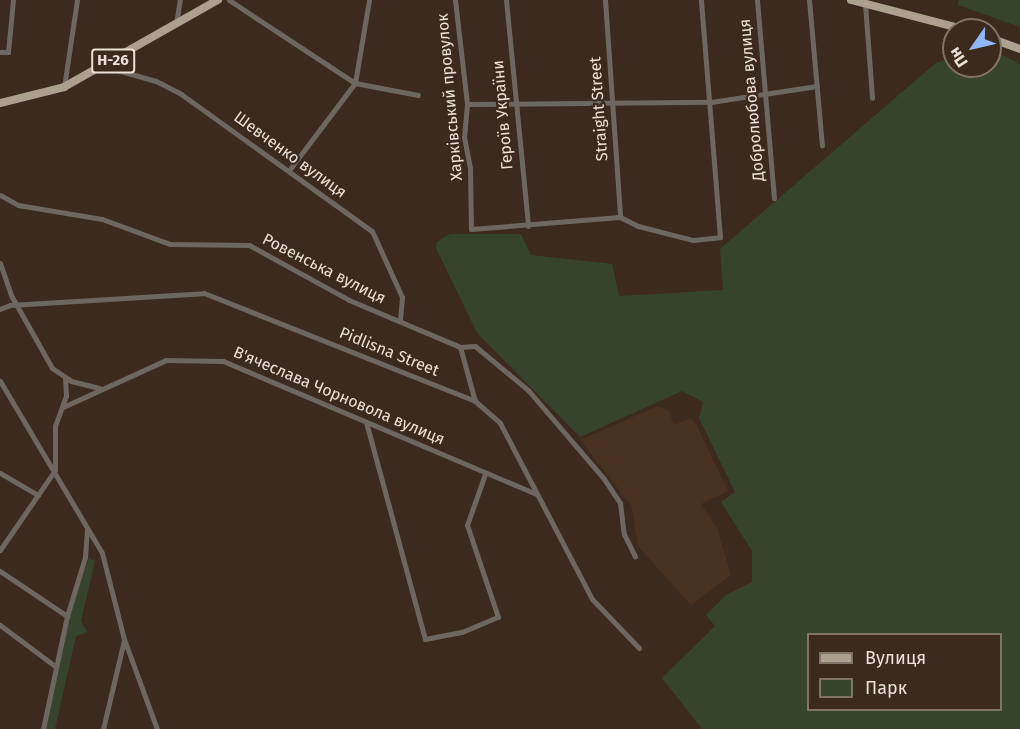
<!DOCTYPE html>
<html>
<head>
<meta charset="utf-8">
<style>
	body { margin:0 }
	#map { position:relative; width:1020px; height:729px; overflow:hidden; background:#3b2a1d; font-family:"Fira Sans",sans-serif }
	div>[style] { position:absolute }
	[style*='--x'] { left:calc(var(--x)*1px); top:calc(var(--y)*1px); width:calc(var(--w)*1px); rotate:calc(var(--a)*1deg) }
	.built>* { inset:0; background:#493121 }
	.green>* { inset:0; background:#37442d }
	.street>* { height:5px; margin:-2.5px; padding:0 2.5px; transform-origin:2.5px; border-radius:2.5px; background:#6e675f }
	.primary>* { height:8px; margin:-4px; padding:0 4px; transform-origin:4px; border-radius:4px; background:#ada08e }
	span { translate:-50% -50%; white-space:nowrap; text-align:center; line-height:1.15; -webkit-text-stroke:4.5px #3b2a1d; paint-order:stroke }
	.shield-label span { padding:2px 4px; background:#3b2a1d; border:2px solid; border-radius:4px; -webkit-text-stroke-width:0 }
	.shield-label { font-size:15px; color:#ece0d8; font-weight:700 }
	.street-label { font-size:16px; color:#ece0d8 }
	.legend { position:absolute; left:807px; top:633px; width:195px; height:78px; box-sizing:border-box; background:#3b2a1d; border:2px solid #827368; margin:0; padding:8px 10px; list-style:none; font-size:18px; color:#ece0d8 }
	.legend li { display:flex; align-items:center; gap:12px; height:30px }
	.legend b { width:30px; border:2px solid #827368 }
	.north { position:absolute; left:942px; top:18px; width:60px; height:60px; box-sizing:border-box; background:#3b2a1d; border:2px solid #827368; border-radius:50%; rotate:236deg; font-size:16px; font-weight:700; line-height:24px; text-align:center; color:#ece0d8 }
	.north::after { content:''; display:block; margin:auto; width:21px; height:27px; background:#90b8fd; clip-path:polygon(50% 0,100% 100%,50% 72%,0 100%) }
</style>
</head>
<body>
<div id="map">
	<div class="built">
		<div style="clip-path:polygon(658px 406px,669px 411px,674px 425px,690px 418px,696px 424px,728px 491px,701px 504px,717px 528px,731px 575px,691px 605px,638px 546px,631px 505px,580px 440px)"></div>
	</div>
	<div class="green">
		<div style="clip-path:polygon(959px 0,1020px 0,1020px 27px,958px 5px)"></div>
		<div style="clip-path:polygon(evenodd,997px 52px,1020px 64px,1020px 729px,702px 729px,662px 678px,715px 626px,706px 615px,726px 595px,752px 582px,752px 551px,721px 502px,735px 492px,699px 418px,703px 402px,682px 391px,580px 437px,477px 333px,436px 248px,437px 242px,450px 234px,521px 234px,531px 255px,612px 264px,619px 296px,723px 290px,720px 249px,937px 62px,954px 59px,954px 66px,990px 66px,990px 53px,997px 52px,1000px 634px,1000px 710px,808px 710px,808px 634px,1000px 634px)"></div>
		<div style="clip-path:polygon(89px 558px,95px 561px,81px 621px,87px 632px,76px 636px,55px 729px,43px 729px,65px 625px)"></div>
	</div>
	<div class="street">
		<div style="--x:229;--y:0;--w:151;--a:33.4"></div>
		<div style="--x:355;--y:83;--w:64;--a:10.8"></div>
		<div style="--x:455;--y:0;--w:105;--a:83.4"></div>
		<div style="--x:467;--y:104;--w:33;--a:95"></div>
		<div style="--x:464;--y:137;--w:31;--a:79"></div>
		<div style="--x:470;--y:167;--w:62;--a:89.1"></div>
		<div style="--x:471;--y:229;--w:149;--a:-4.6"></div>
		<div style="--x:620;--y:217;--w:20;--a:27"></div>
		<div style="--x:638;--y:226;--w:57;--a:14.3"></div>
		<div style="--x:693;--y:240;--w:27;--a:-6"></div>
		<div style="--x:720;--y:237;--w:238;--a:-94.6"></div>
		<div style="--x:506;--y:0;--w:227;--a:84.4"></div>
		<div style="--x:605;--y:0;--w:218;--a:86"></div>
		<div style="--x:757;--y:0;--w:199;--a:85.1"></div>
		<div style="--x:809;--y:0;--w:146;--a:84.9"></div>
		<div style="--x:865;--y:4;--w:94;--a:85.7"></div>
		<div style="--x:176;--y:24;--w:24;--a:-81"></div>
		<div style="--x:0;--y:52;--w:8;--a:0"></div>
		<div style="--x:8;--y:52;--w:52;--a:-84.5"></div>
		<div style="--x:103;--y:66;--w:55;--a:15.8"></div>
		<div style="--x:156;--y:81;--w:28;--a:27"></div>
		<div style="--x:181;--y:94;--w:235;--a:35.7"></div>
		<div style="--x:372;--y:231;--w:72;--a:65.6"></div>
		<div style="--x:402;--y:297;--w:24;--a:95"></div>
		<div style="--x:64;--y:87;--w:88;--a:-81.5"></div>
		<div style="--x:467;--y:104;--w:244;--a:-0.5"></div>
		<div style="--x:711;--y:102;--w:107;--a:-8.6"></div>
		<div style="--x:290;--y:169;--w:108;--a:-52.9"></div>
		<div style="--x:355;--y:83;--w:84;--a:-80.4"></div>
		<div style="--x:0;--y:195;--w:21;--a:29"></div>
		<div style="--x:18;--y:205;--w:85;--a:9.5"></div>
		<div style="--x:102;--y:219;--w:72;--a:20.2"></div>
		<div style="--x:170;--y:244;--w:79;--a:0.7"></div>
		<div style="--x:249;--y:245;--w:114;--a:28.8"></div>
		<div style="--x:349;--y:300;--w:121;--a:22.9"></div>
		<div style="--x:460;--y:347;--w:15;--a:-4"></div>
		<div style="--x:475;--y:346;--w:69;--a:39.7"></div>
		<div style="--x:528;--y:390;--w:117;--a:49.5"></div>
		<div style="--x:604;--y:479;--w:29;--a:56"></div>
		<div style="--x:620;--y:503;--w:31;--a:83"></div>
		<div style="--x:624;--y:534;--w:25;--a:64"></div>
		<div style="--x:0;--y:263;--w:36;--a:71"></div>
		<div style="--x:12;--y:297;--w:81;--a:60.6"></div>
		<div style="--x:52;--y:368;--w:23;--a:34"></div>
		<div style="--x:71;--y:381;--w:29;--a:14"></div>
		<div style="--x:0;--y:309;--w:11;--a:-22"></div>
		<div style="--x:10;--y:305;--w:194;--a:-3.5"></div>
		<div style="--x:204;--y:293;--w:292;--a:21.7"></div>
		<div style="--x:475;--y:401;--w:33;--a:41"></div>
		<div style="--x:500;--y:423;--w:199;--a:62.4"></div>
		<div style="--x:592;--y:599;--w:68;--a:46.2"></div>
		<div style="--x:460;--y:347;--w:56;--a:74.5"></div>
		<div style="--x:0;--y:381;--w:200;--a:59.3"></div>
		<div style="--x:102;--y:553;--w:89;--a:75.7"></div>
		<div style="--x:124;--y:639;--w:96;--a:69.9"></div>
		<div style="--x:63;--y:407;--w:113;--a:-24.5"></div>
		<div style="--x:166;--y:360;--w:57;--a:1"></div>
		<div style="--x:223;--y:361;--w:341;--a:23"></div>
		<div style="--x:366;--y:422;--w:225;--a:74.8"></div>
		<div style="--x:425;--y:639;--w:38;--a:-11"></div>
		<div style="--x:462;--y:632;--w:39;--a:-23"></div>
		<div style="--x:498;--y:617;--w:97;--a:-108.6"></div>
		<div style="--x:467;--y:525;--w:54;--a:-70.6"></div>
		<div style="--x:55;--y:468;--w:42;--a:-90"></div>
		<div style="--x:55;--y:426;--w:32;--a:-70"></div>
		<div style="--x:66;--y:396;--w:17;--a:-93"></div>
		<div style="--x:0;--y:473;--w:44;--a:30.1"></div>
		<div style="--x:0;--y:550;--w:97;--a:-55.5"></div>
		<div style="--x:0;--y:571;--w:81;--a:33.9"></div>
		<div style="--x:0;--y:625;--w:69;--a:36.7"></div>
		<div style="--x:43;--y:729;--w:116;--a:-78"></div>
		<div style="--x:67;--y:616;--w:62;--a:-73"></div>
		<div style="--x:85;--y:557;--w:29;--a:-86"></div>
		<div style="--x:103;--y:729;--w:91;--a:-76.7"></div>
	</div>
	<div class="primary">
		<div style="--x:851;--y:0;--w:120;--a:14.5"></div>
		<div style="--x:990;--y:38;--w:32;--a:20"></div>
		<div style="--x:0;--y:103;--w:66;--a:-14"></div>
		<div style="--x:64;--y:87;--w:177;--a:-29.5"></div>
	</div>
	<div class="shield-label">
		<span style="left:113px;top:61px">Н-26</span>
	</div>
	<div class="street-label">
		<span style="left:450px;top:97px;rotate:-95deg">Харківський провулок</span>
		<span style="left:752px;top:100px;rotate:-95deg">Добролюбова вулиця</span>
		<span style="left:599px;top:109px;rotate:-94deg">Straight Street</span>
		<span style="left:503px;top:115px;rotate:-95deg">Героїв України</span>
		<span style="left:290px;top:155px;rotate:36deg">Шевченко вулиця</span>
		<span style="left:324px;top:269px;rotate:27deg">Ровенська вулиця</span>
		<span style="left:389px;top:352px;rotate:22deg">Pidlisna Street</span>
		<span style="left:339px;top:396px;rotate:23deg">В'ячеслава Чорновола вулиця</span>
	</div>
	<ul class="legend">
	<li><b style="height:8px;background:#ada08e"></b>Вулиця</li>
	<li><b style="height:16px;background:#37442d"></b>Парк</li>
	</ul>
	<div class="north">Пн</div>
</div>
</body>
</html>
